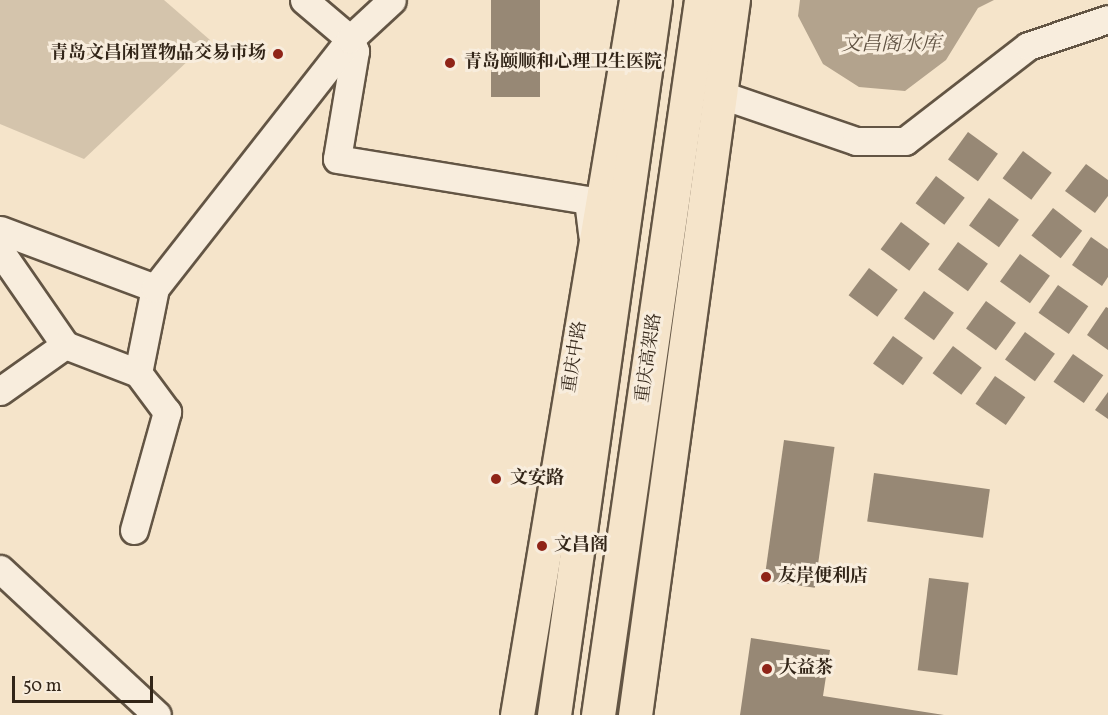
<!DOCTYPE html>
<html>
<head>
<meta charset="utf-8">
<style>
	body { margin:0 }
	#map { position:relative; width:1108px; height:715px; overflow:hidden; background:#f5e4ca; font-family:Vollkorn,"Noto Serif SC",serif }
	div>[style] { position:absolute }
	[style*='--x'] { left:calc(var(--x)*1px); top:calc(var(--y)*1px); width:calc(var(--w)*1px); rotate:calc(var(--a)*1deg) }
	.green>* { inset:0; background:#d4c4ac }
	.water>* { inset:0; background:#b3a38d }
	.building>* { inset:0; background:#978875; transform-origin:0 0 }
	.roads { filter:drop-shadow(2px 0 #635544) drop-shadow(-2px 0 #635544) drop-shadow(0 2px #635544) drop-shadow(0 -2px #635544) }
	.minor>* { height:27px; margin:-13.5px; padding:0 13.5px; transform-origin:13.5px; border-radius:13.5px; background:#f8eddd }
	.major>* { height:33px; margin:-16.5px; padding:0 16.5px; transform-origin:16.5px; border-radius:16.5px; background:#f5e4ca }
	.highway>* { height:33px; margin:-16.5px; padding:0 16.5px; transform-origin:16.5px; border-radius:16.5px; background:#f5e4ca }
	.dots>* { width:16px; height:16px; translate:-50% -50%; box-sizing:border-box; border:3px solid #f8eddd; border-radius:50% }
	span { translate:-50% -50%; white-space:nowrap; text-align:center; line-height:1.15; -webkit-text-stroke:6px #f8eddd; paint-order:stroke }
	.poi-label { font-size:18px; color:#322518; font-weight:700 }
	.right { translate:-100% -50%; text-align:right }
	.left { translate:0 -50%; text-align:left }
	.street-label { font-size:18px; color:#322518 }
	.water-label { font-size:20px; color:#5f5141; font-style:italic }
	.scale { position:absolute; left:12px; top:676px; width:141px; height:27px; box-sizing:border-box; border:3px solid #322518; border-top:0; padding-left:8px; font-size:18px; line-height:21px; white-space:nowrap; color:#322518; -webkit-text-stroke:4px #f8eddd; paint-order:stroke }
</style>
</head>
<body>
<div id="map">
	<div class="green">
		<div style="clip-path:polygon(0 0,164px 0,210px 40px,84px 159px,0 124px)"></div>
	</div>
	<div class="water">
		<div style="clip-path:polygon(800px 0,994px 0,978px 8px,946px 60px,905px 91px,859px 87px,823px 64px,798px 16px)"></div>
	</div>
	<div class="building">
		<div style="left:491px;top:0;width:49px;height:97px"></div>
		<div style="left:968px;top:132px;width:37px;height:34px;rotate:36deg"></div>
		<div style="left:1023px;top:151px;width:36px;height:34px;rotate:37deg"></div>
		<div style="clip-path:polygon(1086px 164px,1108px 180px,1108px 196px,1095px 213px,1065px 191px)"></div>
		<div style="left:936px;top:176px;width:36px;height:34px;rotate:37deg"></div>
		<div style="left:989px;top:198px;width:37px;height:34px;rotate:36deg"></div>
		<div style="left:1053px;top:208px;width:37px;height:35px;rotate:38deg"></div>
		<div style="left:901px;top:222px;width:36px;height:34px;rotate:37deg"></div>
		<div style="clip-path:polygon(1091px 237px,1108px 249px,1108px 277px,1102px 286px,1072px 265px)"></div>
		<div style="left:958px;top:242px;width:37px;height:34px;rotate:36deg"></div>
		<div style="left:1020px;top:254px;width:37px;height:34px;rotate:36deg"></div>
		<div style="left:869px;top:268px;width:36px;height:34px;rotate:37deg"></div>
		<div style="left:1058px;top:285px;width:37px;height:34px;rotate:35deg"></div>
		<div style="left:924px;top:291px;width:37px;height:34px;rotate:36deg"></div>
		<div style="left:986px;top:301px;width:37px;height:34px;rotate:36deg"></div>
		<div style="clip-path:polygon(1106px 307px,1108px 308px,1108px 350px,1087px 335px)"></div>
		<div style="left:1025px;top:332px;width:37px;height:34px;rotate:36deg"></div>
		<div style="left:893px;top:336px;width:37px;height:34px;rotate:36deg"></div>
		<div style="left:953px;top:346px;width:36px;height:34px;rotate:37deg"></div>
		<div style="left:1073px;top:354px;width:37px;height:34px;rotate:35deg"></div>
		<div style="left:995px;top:376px;width:37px;height:34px;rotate:35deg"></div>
		<div style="clip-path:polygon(1108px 392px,1108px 419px,1095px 410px)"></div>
		<div style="left:784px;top:440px;width:51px;height:142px;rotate:8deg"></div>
		<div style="left:874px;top:473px;width:117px;height:49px;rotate:8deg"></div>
		<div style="left:929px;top:578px;width:40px;height:93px;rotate:7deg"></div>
		<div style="clip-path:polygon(751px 638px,830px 650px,823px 696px,944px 715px,740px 715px)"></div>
	</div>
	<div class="roads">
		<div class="minor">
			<div style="--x:304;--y:0;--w:60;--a:40.3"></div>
			<div style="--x:350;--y:39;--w:13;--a:67"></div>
			<div style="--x:355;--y:51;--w:109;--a:99.5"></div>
			<div style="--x:337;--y:159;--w:254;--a:9.3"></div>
			<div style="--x:588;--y:200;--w:35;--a:83"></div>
			<div style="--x:719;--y:94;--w:145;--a:18.9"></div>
			<div style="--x:856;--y:141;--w:49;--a:0"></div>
			<div style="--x:905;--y:141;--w:155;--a:-37.7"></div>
			<div style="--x:1028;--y:46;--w:84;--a:-18.6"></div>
			<div style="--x:0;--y:230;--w:165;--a:20.5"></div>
			<div style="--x:0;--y:251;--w:114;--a:55.3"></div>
			<div style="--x:65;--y:345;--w:78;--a:21"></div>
			<div style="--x:138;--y:373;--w:87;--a:-78.7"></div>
			<div style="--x:155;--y:288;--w:316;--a:-51.9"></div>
			<div style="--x:350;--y:39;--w:57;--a:-42.9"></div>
			<div style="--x:0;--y:391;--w:80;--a:-35.3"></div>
			<div style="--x:134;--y:530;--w:123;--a:-74.4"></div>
			<div style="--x:167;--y:412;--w:49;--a:-126.6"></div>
			<div style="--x:0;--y:569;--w:214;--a:42.9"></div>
		</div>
		<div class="major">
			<div style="--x:517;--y:715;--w:725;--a:-80.55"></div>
			<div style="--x:635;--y:715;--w:722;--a:-82.2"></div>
		</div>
		<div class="highway">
			<div style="--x:554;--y:715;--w:722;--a:-81.96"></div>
			<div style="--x:598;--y:715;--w:722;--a:-81.8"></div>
		</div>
	</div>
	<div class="dots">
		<div style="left:278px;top:54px;background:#8f2418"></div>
		<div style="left:450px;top:63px;background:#8f2418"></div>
		<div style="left:496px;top:479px;background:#8f2418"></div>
		<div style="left:542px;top:546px;background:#8f2418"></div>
		<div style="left:766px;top:577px;background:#8f2418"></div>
		<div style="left:767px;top:669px;background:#8f2418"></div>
	</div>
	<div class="poi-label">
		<span class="right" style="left:266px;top:54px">青岛文昌闲置物品交易市场</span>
		<span class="left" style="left:464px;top:63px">青岛颐顺和心理卫生医院</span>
		<span class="left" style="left:510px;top:479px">文安路</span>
		<span class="left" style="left:554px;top:546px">文昌阁</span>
		<span class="left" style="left:778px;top:577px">友岸便利店</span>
		<span class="left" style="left:779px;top:669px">大益茶</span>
	</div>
	<div class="street-label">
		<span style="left:576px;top:357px;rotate:-81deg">重庆中路</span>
		<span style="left:650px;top:358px;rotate:-82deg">重庆高架路</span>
	</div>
	<div class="water-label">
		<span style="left:891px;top:45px">文昌阁水库</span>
	</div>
	<div class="scale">50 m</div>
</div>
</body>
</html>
